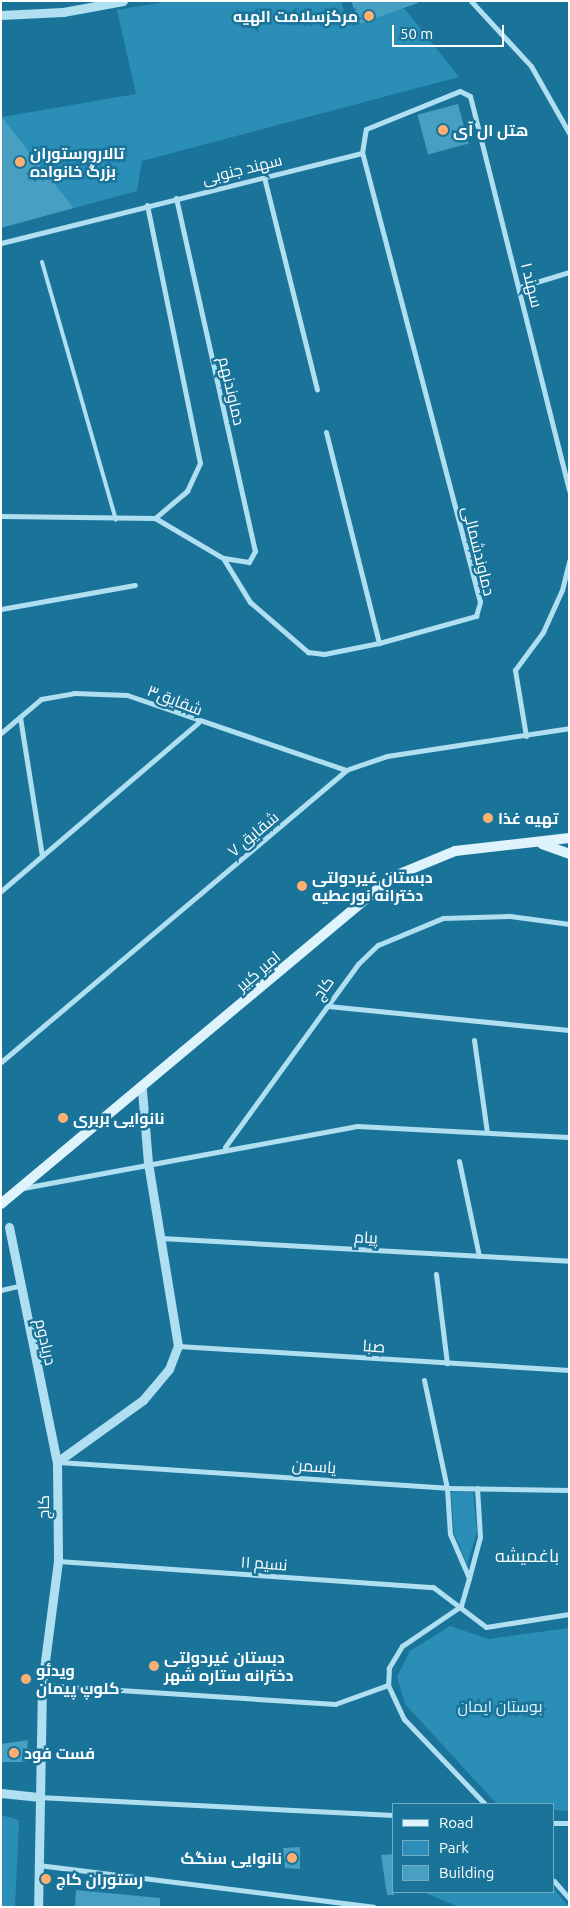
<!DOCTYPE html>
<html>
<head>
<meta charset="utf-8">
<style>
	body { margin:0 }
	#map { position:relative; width:570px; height:1908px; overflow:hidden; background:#1a749a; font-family:Ubuntu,Cairo,sans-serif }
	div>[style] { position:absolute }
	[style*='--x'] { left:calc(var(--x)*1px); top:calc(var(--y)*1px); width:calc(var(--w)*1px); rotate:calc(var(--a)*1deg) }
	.green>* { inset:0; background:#2a8eb6 }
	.building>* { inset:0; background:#479fc2; transform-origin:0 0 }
	.service>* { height:4px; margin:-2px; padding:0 2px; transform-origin:2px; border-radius:2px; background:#b0dff1 }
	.minor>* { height:5px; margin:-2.5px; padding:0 2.5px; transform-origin:2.5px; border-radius:2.5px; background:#b0dff1 }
	.tertiary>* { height:9px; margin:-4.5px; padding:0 4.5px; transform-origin:4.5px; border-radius:4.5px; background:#b0dff1 }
	.secondary>* { height:10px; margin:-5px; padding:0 5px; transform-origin:5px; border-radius:5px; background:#def3fc }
	.dots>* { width:14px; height:14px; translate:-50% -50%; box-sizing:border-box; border:2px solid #1a749a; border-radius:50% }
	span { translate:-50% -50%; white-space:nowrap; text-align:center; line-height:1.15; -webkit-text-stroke:5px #1a749a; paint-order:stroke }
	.poi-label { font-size:16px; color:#fff; font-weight:700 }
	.right { translate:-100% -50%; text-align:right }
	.left { translate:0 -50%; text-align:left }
	.street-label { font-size:16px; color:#fff }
	.park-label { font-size:16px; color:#d9f2fc }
	.neighbourhood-label { font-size:18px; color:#fff }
	.frame { position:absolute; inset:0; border:2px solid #fff; pointer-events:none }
	.legend { position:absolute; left:392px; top:1803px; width:162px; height:90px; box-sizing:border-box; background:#1a749a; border:1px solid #76acc2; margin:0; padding:6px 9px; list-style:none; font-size:15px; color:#fff }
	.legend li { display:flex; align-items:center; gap:10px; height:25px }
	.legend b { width:25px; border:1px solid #76acc2 }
	.scale { position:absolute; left:392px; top:25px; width:112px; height:22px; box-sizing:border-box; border:2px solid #fff; border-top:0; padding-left:6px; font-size:15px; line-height:18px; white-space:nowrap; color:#fff; -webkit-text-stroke:4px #1a749a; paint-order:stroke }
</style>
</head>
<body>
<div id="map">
	<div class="green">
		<div style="clip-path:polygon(170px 1px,341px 1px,348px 25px,404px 8px,459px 77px,142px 161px,137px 191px,74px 208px,2px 117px,136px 94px,117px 10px)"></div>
		<div style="clip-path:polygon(451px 1492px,473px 1492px,477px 1532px,467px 1565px,454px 1533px)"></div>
		<div style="clip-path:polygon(450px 1626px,488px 1639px,569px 1628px,569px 1811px,554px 1810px,554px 1804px,496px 1803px,405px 1704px,397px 1677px,410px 1651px)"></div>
		<div style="clip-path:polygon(1px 1815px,19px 1820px,15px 1907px,1px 1907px)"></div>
		<div style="clip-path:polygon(554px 1889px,569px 1907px,459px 1907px,423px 1892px)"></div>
	</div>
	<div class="building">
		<div style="clip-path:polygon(351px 1px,418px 1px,418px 3px,359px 24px)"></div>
		<div style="left:458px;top:104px;width:41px;height:42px;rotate:75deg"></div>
		<div style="clip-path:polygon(1px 116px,74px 208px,1px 228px)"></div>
		<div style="clip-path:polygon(28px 1740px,26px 1762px,1px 1762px,1px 1744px)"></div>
		<div style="clip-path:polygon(300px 1847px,300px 1869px,285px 1868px,283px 1848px)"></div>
		<div style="clip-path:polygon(394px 1854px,394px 1895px,387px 1895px,381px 1855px)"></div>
		<div style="clip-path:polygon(76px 1890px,160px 1898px,160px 1907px,75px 1907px)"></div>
	</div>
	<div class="service">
		<div style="--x:42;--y:262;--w:268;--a:74"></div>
	</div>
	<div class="minor">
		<div style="--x:471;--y:1;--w:88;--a:47.3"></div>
		<div style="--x:531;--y:66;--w:77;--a:60.4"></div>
		<div style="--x:264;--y:177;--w:219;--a:76"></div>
		<div style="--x:176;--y:198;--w:362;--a:77.4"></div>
		<div style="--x:255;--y:551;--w:13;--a:119"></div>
		<div style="--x:249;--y:562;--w:26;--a:-171"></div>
		<div style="--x:147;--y:205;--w:263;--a:78.4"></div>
		<div style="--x:200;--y:463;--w:31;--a:115"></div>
		<div style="--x:187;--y:491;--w:42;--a:139.8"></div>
		<div style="--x:1;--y:243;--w:372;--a:-14"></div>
		<div style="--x:520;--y:287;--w:51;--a:-17"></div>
		<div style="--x:326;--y:432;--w:218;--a:75.9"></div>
		<div style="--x:1;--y:516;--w:154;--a:0.7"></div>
		<div style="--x:155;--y:518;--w:79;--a:30.5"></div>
		<div style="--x:223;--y:558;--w:52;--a:58.5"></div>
		<div style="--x:250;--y:602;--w:77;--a:40.8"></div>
		<div style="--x:308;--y:652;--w:16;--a:7"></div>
		<div style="--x:324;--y:654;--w:56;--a:-11.3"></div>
		<div style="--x:379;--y:643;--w:101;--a:-15.6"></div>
		<div style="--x:476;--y:616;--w:15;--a:-74"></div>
		<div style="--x:480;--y:602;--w:464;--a:-104.7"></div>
		<div style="--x:362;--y:153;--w:24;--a:-81"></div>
		<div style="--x:366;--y:129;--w:101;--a:-22"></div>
		<div style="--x:460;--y:91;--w:11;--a:27"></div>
		<div style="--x:470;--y:96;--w:407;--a:75.9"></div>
		<div style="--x:1;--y:609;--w:136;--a:-10.2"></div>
		<div style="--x:20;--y:717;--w:141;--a:81"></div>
		<div style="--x:1;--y:733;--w:52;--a:-40.4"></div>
		<div style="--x:41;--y:699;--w:34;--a:-10"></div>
		<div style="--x:74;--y:693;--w:53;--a:2.2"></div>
		<div style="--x:127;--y:695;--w:231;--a:18.9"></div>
		<div style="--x:526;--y:736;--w:67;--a:-99.5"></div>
		<div style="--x:515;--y:670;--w:47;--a:-53.6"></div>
		<div style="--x:543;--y:632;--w:46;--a:-65.7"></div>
		<div style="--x:562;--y:590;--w:30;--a:-76"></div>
		<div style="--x:1;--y:891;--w:259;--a:-40.5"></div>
		<div style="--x:328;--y:1006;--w:242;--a:5.7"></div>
		<div style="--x:474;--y:1040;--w:93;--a:82"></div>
		<div style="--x:1;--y:1062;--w:452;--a:-40.2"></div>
		<div style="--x:346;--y:770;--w:43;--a:-18.9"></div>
		<div style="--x:387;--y:756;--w:184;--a:-8.7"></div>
		<div style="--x:225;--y:1147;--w:226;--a:-54"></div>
		<div style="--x:358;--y:964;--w:28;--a:-44"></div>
		<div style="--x:378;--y:945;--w:70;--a:-22.6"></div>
		<div style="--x:443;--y:918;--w:67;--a:-1.7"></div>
		<div style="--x:510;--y:916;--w:60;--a:7.7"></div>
		<div style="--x:459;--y:1161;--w:97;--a:78.1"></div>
		<div style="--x:23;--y:1188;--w:340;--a:-10.5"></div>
		<div style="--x:357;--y:1126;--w:212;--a:3"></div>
		<div style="--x:161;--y:1238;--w:409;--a:3.2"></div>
		<div style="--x:436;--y:1274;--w:90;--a:83"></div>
		<div style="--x:1;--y:1290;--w:17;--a:-13"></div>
		<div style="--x:178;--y:1346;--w:392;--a:3.5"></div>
		<div style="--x:424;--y:1380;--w:110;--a:78"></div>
		<div style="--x:447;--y:1488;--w:46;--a:86.3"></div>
		<div style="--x:450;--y:1534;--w:48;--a:66.6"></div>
		<div style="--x:469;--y:1578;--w:42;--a:-75"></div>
		<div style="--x:480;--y:1537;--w:49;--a:-93.5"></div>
		<div style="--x:58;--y:1462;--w:390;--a:3.8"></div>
		<div style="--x:447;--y:1488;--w:122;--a:0.9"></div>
		<div style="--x:58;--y:1561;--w:376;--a:4"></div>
		<div style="--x:433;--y:1587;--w:66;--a:37"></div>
		<div style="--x:486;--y:1627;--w:84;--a:-8.9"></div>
		<div style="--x:469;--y:1578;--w:29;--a:106"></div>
		<div style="--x:461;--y:1606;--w:71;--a:145.9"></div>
		<div style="--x:402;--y:1646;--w:26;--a:121"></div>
		<div style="--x:389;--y:1668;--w:17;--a:93"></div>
		<div style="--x:388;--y:1685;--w:38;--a:65"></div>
		<div style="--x:404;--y:1719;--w:117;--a:46.4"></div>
		<div style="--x:42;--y:1685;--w:294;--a:3.7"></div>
		<div style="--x:335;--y:1704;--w:56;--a:-19.7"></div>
		<div style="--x:38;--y:1797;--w:356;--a:2.9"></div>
		<div style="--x:554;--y:1823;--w:15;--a:0"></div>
		<div style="--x:38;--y:1865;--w:338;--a:7.1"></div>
		<div style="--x:554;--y:1881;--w:23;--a:49"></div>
	</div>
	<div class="tertiary">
		<div style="--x:1;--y:15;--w:62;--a:-2.8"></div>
		<div style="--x:63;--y:12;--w:61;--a:-10.4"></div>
		<div style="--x:9;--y:1227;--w:240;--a:78.5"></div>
		<div style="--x:57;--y:1462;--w:99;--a:89.4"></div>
		<div style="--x:58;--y:1561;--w:125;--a:97.4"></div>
		<div style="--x:42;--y:1685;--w:222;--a:91"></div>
		<div style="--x:57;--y:1462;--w:106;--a:-35.8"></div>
		<div style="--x:143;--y:1400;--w:40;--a:-50"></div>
		<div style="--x:169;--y:1369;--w:25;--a:-69"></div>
		<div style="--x:178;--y:1346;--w:185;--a:-99.3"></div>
		<div style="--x:148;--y:1163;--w:73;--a:-94.7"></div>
		<div style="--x:1;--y:1793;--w:37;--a:6"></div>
	</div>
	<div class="secondary">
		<div style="--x:542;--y:844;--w:29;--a:20"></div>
		<div style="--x:1;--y:1204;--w:510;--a:-39.91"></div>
		<div style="--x:392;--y:877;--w:68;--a:-22.4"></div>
		<div style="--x:455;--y:851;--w:115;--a:-6.5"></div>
	</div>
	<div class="dots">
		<div style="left:369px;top:16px;background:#ffb070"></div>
		<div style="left:443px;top:130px;background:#ffb070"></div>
		<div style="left:20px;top:162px;background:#ffb070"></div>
		<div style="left:488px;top:818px;background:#ffb070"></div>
		<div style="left:302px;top:886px;background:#ffb070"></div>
		<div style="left:63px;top:1118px;background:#ffb070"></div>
		<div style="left:154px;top:1666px;background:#ffb070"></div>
		<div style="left:26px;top:1679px;background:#ffb070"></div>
		<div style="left:14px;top:1753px;background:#ffb070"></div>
		<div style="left:292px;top:1858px;background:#ffb070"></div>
		<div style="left:46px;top:1879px;background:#ffb070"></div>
	</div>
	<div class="poi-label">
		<span class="right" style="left:358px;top:16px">مرکزسلامت الهیه</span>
		<span class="left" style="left:453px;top:130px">هتل ال آی</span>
		<span class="left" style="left:30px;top:162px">تالارورستوران<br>بزرگ خانواده</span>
		<span class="left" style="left:498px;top:818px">تهیه غذا</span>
		<span class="left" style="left:312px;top:886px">دبستان غیردولتی<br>دخترانه نورعطیه</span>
		<span class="left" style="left:73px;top:1118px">نانوایی بربری</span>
		<span class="left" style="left:164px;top:1666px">دبستان غیردولتی<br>دخترانه ستاره شهر</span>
		<span class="left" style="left:36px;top:1679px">ویدئو<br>کلوپ پیمان</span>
		<span class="left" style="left:24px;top:1753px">فست فود</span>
		<span class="right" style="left:282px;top:1858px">نانوایی سنگک</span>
		<span class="left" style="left:56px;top:1879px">رستوران کاج</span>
	</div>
	<div class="street-label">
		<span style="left:242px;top:169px;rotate:-14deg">سهند جنوبی</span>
		<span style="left:532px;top:285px;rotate:76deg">سهند ۱</span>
		<span style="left:232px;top:391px;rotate:77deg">دماوندنهم</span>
		<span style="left:479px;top:551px;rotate:76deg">دماوندشمالی</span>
		<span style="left:175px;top:700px;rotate:21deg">شقایق۳</span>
		<span style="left:253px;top:834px;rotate:-40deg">شقایق ۷</span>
		<span style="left:258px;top:971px;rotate:-40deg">امیر کبیر</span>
		<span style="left:323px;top:988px;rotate:-54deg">کاج</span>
		<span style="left:366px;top:1237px;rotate:3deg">پیام</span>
		<span style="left:46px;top:1342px;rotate:77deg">دریادوم</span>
		<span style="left:374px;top:1346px;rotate:4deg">صبا</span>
		<span style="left:314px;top:1466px;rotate:4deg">یاسمن</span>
		<span style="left:43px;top:1507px;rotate:-90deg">کاج</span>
		<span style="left:264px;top:1563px;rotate:4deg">نسیم ۱۱</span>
	</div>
	<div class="park-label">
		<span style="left:500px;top:1706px">بوستان ایمان</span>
	</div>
	<div class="neighbourhood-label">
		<span style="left:527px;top:1555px">باغمیشه</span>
	</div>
	<div class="frame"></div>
	<ul class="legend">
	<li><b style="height:6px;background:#def3fc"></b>Road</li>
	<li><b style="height:14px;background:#2a8eb6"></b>Park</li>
	<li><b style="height:14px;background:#479fc2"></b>Building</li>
	</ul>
	<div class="scale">50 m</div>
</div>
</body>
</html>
